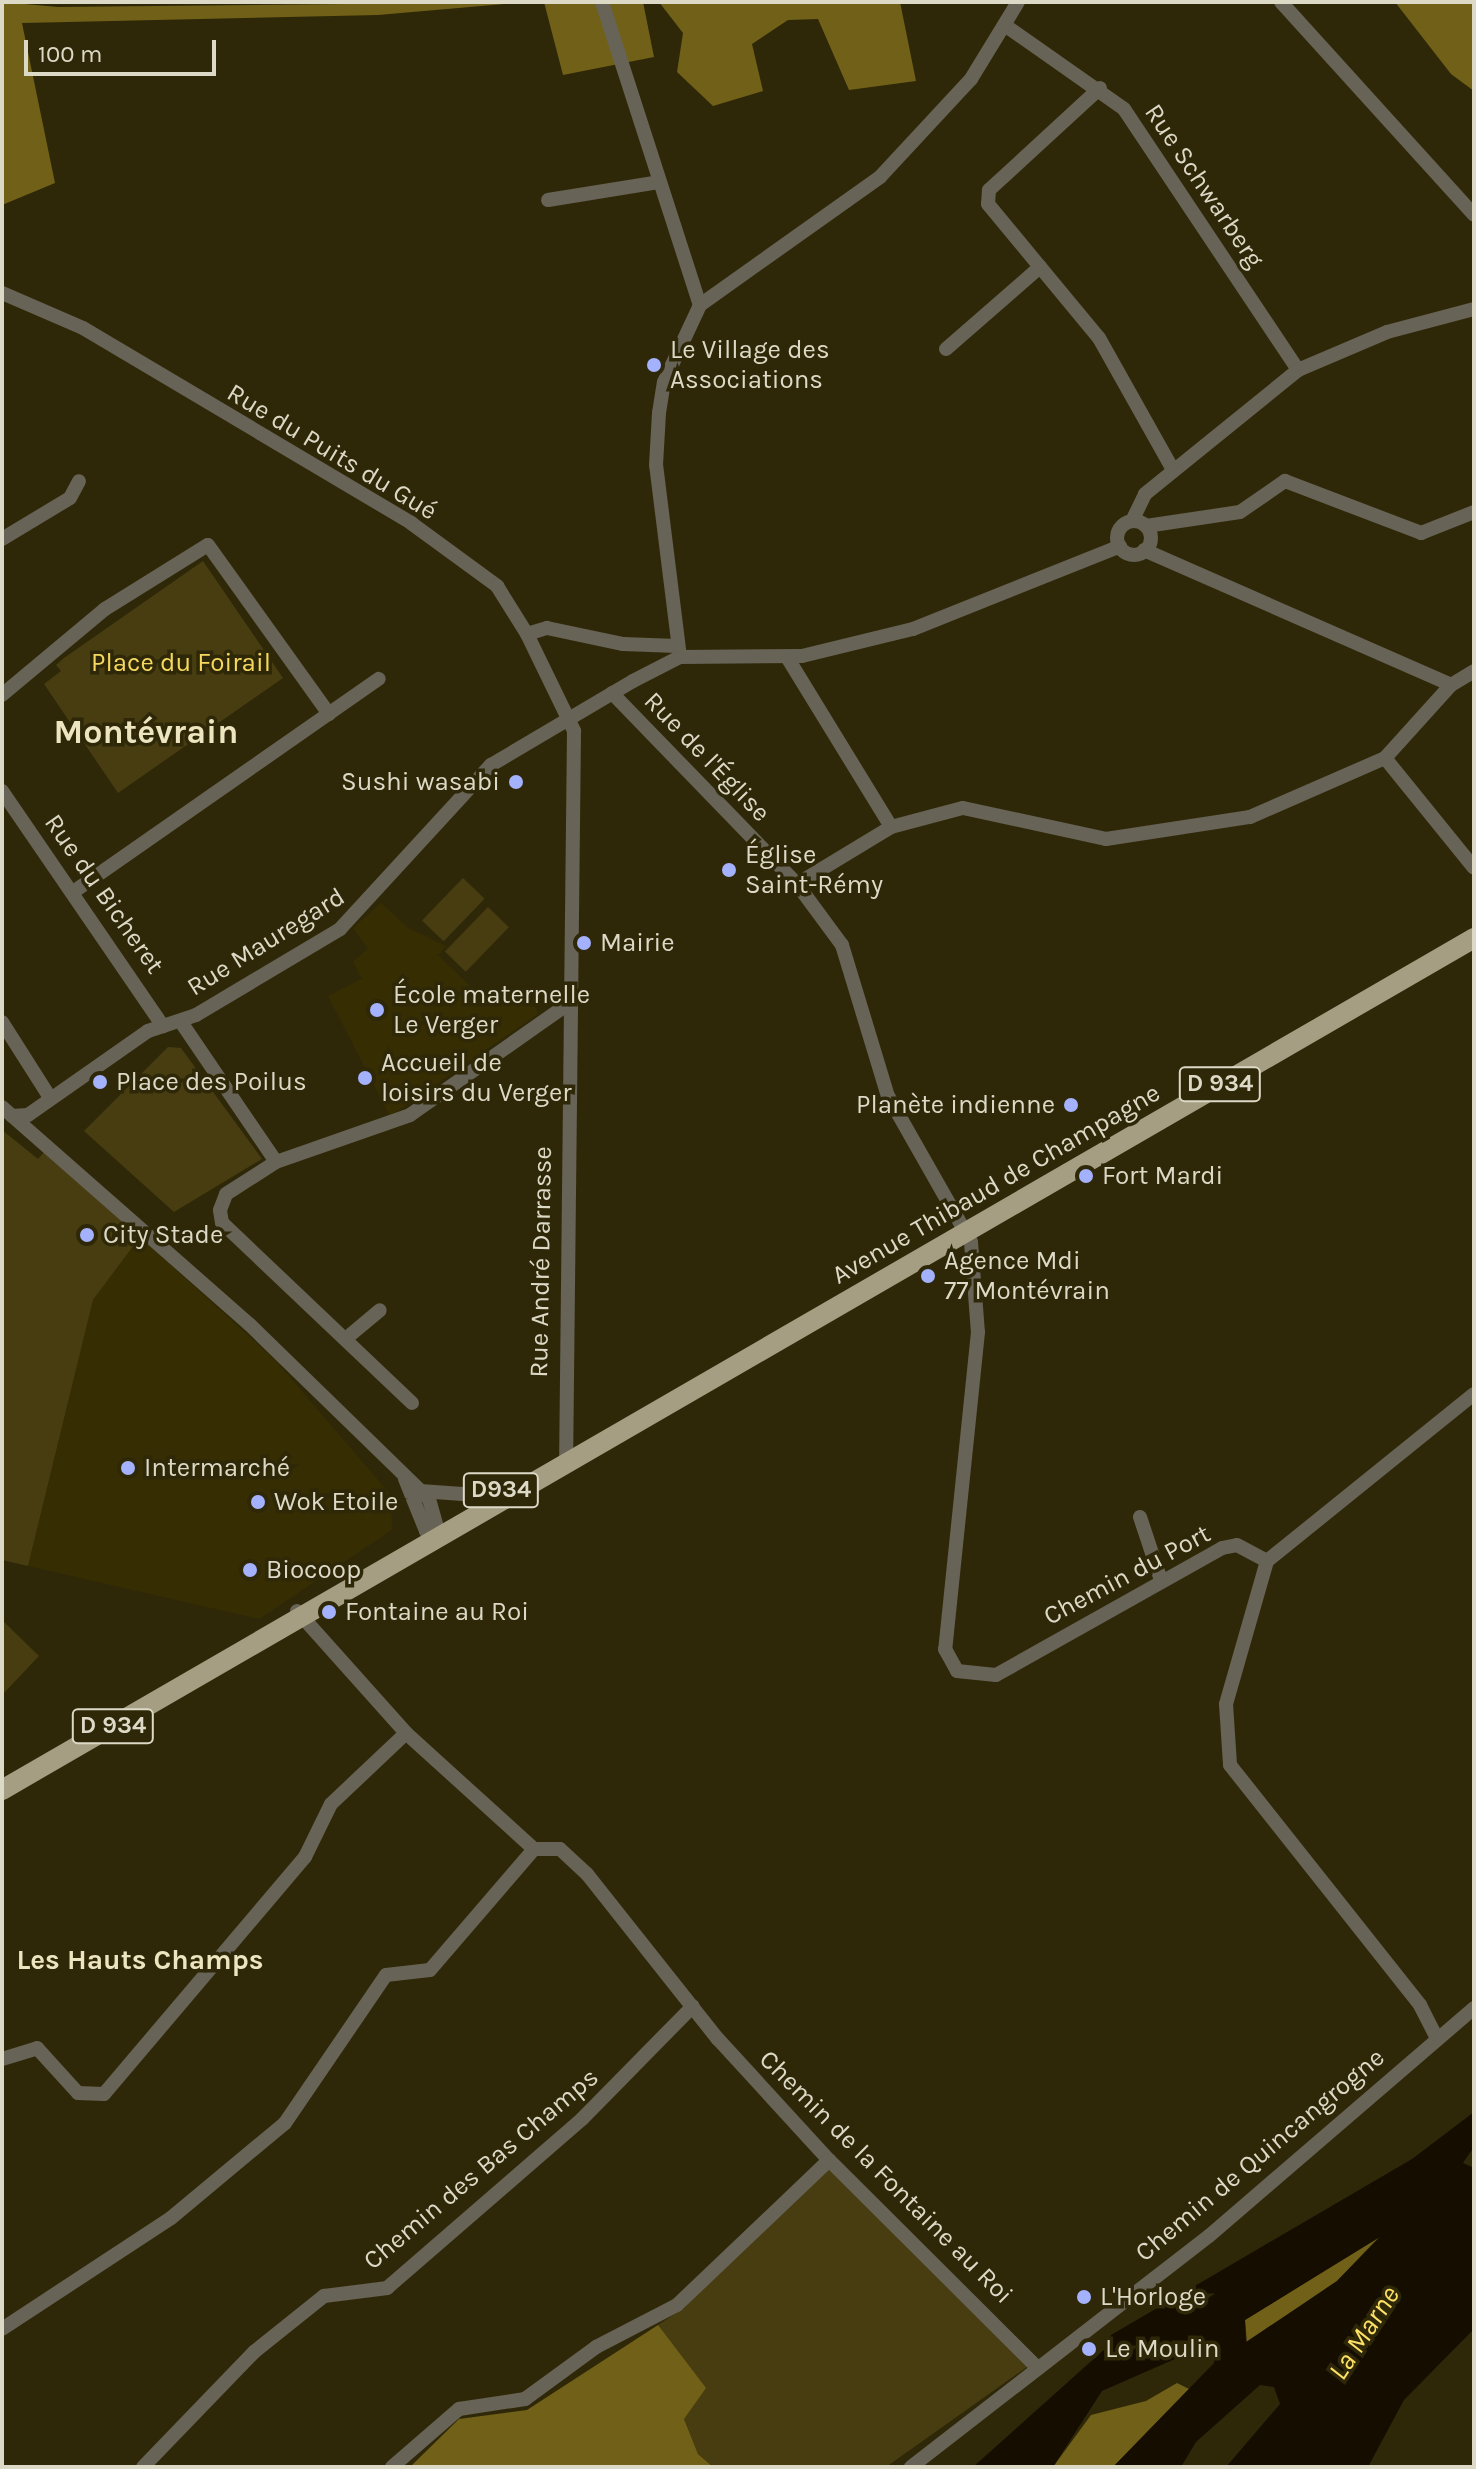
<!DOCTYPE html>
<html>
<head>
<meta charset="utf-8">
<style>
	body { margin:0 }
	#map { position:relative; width:1476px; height:2469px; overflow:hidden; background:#2f2808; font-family:Karla,sans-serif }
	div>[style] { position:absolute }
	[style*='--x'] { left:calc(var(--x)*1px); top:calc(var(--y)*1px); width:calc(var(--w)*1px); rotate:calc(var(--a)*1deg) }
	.built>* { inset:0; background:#362d03 }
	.green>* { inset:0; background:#473d11; transform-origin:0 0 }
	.forest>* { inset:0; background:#716118 }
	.water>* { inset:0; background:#150e00 }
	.minor>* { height:14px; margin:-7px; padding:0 7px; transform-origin:7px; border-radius:7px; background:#676356 }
	.minor>.ring { margin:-7px; padding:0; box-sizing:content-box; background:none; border:14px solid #676356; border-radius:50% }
	.primary>* { height:20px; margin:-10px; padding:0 10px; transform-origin:10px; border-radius:10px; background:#a59e82 }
	.dots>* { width:22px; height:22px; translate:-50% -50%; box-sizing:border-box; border:4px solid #2f2808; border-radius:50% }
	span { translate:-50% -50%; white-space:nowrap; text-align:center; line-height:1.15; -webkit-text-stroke:7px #2f2808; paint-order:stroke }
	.shield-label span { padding:2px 6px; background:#2f2808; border:2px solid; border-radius:6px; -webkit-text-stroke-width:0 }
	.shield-label { font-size:24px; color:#ddd9c7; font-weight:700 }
	.street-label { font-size:26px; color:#ddd9c7 }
	.poi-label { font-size:26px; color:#ddd9c7 }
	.left { translate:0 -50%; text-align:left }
	.right { translate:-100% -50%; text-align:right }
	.park-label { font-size:26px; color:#f5d85d }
	.neighbourhood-label { font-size:28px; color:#ede4c0; font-weight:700 }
	.water-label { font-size:28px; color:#fde066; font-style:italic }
	.district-label { font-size:34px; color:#ede4c0; font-weight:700 }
	.frame { position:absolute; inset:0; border:4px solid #ddd9c7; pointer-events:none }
	.scale { position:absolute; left:24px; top:40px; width:192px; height:36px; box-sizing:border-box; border:4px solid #ddd9c7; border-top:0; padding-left:10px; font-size:24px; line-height:28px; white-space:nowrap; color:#ddd9c7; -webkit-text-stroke:6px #2f2808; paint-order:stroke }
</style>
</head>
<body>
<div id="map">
	<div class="built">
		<div style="clip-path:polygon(381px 903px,408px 928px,446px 946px,438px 955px,473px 989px,527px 987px,538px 1014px,390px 1116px,328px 996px,362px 979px,353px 962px,368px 948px,353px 928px)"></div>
		<div style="clip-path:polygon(140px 1237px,275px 1360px,391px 1495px,392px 1530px,259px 1619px,28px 1566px,93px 1300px)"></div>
	</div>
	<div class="green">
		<div style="clip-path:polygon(203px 561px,283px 678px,118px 793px,44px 684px,61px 671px,56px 665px,64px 658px)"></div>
		<div style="left:463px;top:878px;width:30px;height:59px;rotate:44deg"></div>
		<div style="left:488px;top:907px;width:29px;height:62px;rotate:44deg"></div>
		<div style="clip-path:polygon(168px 1047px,181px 1048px,262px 1159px,174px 1212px,84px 1131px)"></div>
		<div style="clip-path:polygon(2px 1130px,38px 1159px,45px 1151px,140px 1237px,93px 1300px,28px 1566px,2px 1560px)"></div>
		<div style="clip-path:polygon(2px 1620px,39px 1656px,2px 1695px)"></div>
		<div style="clip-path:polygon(829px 2160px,1034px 2362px,886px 2467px,713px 2467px,698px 2454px,684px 2419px,658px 2325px,684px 2308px)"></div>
	</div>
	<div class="forest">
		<div style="clip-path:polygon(2px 2px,58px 7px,527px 2px,378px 15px,22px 23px,55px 183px,2px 205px)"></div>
		<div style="clip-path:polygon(544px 2px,643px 2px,654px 57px,563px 75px)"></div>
		<div style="clip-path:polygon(659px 2px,900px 2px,916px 81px,849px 90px,818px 19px,788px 20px,752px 44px,763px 91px,713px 106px,677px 72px,683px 33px)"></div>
		<div style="clip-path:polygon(1395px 2px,1474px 2px,1474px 91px,1451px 74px)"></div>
		<div style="clip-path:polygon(1380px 2236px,1337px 2281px,1247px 2343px,1245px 2320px)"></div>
		<div style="clip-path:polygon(658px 2325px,706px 2388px,684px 2419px,698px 2454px,713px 2467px,410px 2467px,459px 2419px,527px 2410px)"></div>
		<div style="clip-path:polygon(1177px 2383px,1189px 2389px,1113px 2467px,1053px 2467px,1091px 2415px,1146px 2401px)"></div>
	</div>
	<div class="water">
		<div style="clip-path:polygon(evenodd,1474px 2112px,1474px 2147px,1463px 2163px,1474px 2168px,1474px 2329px,1404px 2400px,1368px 2467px,1226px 2467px,1280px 2404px,1274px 2387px,1260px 2385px,1196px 2442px,1181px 2467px,1113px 2467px,1214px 2363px,1216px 2341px,1102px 2391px,1053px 2467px,973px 2467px,1107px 2347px,1111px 2335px,1412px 2159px,1474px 2112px,1380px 2237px,1337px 2281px,1246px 2342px,1245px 2320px,1380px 2237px)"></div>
	</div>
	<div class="minor">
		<div style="--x:602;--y:2;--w:318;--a:72.1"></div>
		<div style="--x:1281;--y:2;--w:287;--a:47.8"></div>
		<div style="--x:1006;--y:26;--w:144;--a:35.1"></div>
		<div style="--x:1124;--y:109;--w:314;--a:56.3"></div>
		<div style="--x:1100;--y:88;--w:151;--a:137.4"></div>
		<div style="--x:989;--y:190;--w:14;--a:94"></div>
		<div style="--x:988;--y:204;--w:174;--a:50.4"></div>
		<div style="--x:1099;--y:338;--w:151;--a:60.7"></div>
		<div style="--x:548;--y:200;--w:112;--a:-9.2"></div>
		<div style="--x:2;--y:293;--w:88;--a:23.4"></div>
		<div style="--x:83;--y:328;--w:382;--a:30.7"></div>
		<div style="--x:411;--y:523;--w:107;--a:36.2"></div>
		<div style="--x:497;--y:586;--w:57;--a:58"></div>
		<div style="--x:527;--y:634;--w:108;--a:64.1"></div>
		<div style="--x:574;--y:731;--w:735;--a:90.62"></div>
		<div style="--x:946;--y:349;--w:125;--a:-41.1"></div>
		<div style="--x:1132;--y:521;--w:30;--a:-64"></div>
		<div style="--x:1145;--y:494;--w:197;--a:-39"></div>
		<div style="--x:1298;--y:370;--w:97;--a:-23.1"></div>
		<div style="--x:1387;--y:332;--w:90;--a:-14.8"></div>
		<div class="ring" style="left:1117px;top:521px;width:20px;height:20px"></div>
		<div style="--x:1146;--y:526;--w:95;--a:-8.5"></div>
		<div style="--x:1240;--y:512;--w:55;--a:-34.6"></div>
		<div style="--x:1285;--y:481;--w:146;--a:20.9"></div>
		<div style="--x:1421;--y:533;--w:57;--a:-21.6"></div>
		<div style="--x:2;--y:539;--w:79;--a:-31.1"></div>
		<div style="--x:70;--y:498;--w:19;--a:-62"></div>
		<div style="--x:1144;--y:550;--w:335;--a:23.7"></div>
		<div style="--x:527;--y:634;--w:21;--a:-17"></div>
		<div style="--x:547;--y:628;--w:78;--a:11.9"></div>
		<div style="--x:623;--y:644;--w:54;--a:2.1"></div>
		<div style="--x:680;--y:657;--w:193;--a:-97.1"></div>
		<div style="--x:656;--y:465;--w:52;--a:-86.7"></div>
		<div style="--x:659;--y:413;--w:31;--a:-81"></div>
		<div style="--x:664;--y:382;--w:85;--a:-64.9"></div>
		<div style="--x:700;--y:305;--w:221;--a:-35.4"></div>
		<div style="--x:880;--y:177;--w:134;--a:-47.1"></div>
		<div style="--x:971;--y:79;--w:90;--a:-58.6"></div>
		<div style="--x:787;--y:657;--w:199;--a:58.5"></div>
		<div style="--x:612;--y:693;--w:266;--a:45.9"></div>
		<div style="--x:797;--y:884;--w:76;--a:53.6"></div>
		<div style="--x:842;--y:945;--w:158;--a:73.1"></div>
		<div style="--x:888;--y:1096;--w:168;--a:60.4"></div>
		<div style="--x:971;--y:1242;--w:90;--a:85.6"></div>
		<div style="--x:978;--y:1332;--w:319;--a:95.9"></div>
		<div style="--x:945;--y:1649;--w:25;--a:61"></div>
		<div style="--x:957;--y:1671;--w:39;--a:6"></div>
		<div style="--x:996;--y:1675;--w:259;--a:-29.3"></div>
		<div style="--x:1222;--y:1548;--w:15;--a:-11"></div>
		<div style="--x:1237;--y:1545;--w:34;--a:28"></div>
		<div style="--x:1267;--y:1561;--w:149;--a:106"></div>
		<div style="--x:1226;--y:1704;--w:61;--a:86.2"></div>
		<div style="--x:1230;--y:1765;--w:306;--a:51.6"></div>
		<div style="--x:1420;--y:2005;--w:36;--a:63"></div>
		<div style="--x:2;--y:695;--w:134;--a:-39.9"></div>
		<div style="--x:105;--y:609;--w:121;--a:-31.9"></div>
		<div style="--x:208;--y:545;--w:208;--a:54.4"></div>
		<div style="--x:1385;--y:758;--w:141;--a:51"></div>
		<div style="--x:2;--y:791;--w:285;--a:55.6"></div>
		<div style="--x:797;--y:884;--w:110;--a:-31.2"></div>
		<div style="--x:891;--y:827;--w:74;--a:-14.8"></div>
		<div style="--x:963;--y:808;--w:146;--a:12.2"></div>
		<div style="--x:1106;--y:839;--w:146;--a:-8.7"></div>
		<div style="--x:1250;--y:817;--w:147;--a:-23.6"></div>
		<div style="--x:1385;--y:758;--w:98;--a:-47.9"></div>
		<div style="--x:1451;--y:685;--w:27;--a:-31"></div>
		<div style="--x:76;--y:890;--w:369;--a:-34.9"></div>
		<div style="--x:2;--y:1022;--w:88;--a:57.6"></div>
		<div style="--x:181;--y:1022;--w:169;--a:55.8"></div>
		<div style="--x:2;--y:1107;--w:329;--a:41.3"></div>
		<div style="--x:249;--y:1324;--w:251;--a:44.2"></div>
		<div style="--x:429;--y:1499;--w:41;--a:74.2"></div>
		<div style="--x:12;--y:1116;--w:16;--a:-4"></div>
		<div style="--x:28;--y:1115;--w:146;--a:-35"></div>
		<div style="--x:148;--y:1031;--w:51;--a:-18.4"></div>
		<div style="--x:196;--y:1015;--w:168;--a:-30.8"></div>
		<div style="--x:340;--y:929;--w:223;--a:-47.4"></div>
		<div style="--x:491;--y:765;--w:165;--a:-30.6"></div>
		<div style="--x:633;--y:681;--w:53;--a:-27.1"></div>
		<div style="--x:680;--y:657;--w:122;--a:-0.5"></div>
		<div style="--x:802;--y:656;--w:114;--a:-13.7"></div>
		<div style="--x:913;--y:629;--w:223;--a:-21.8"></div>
		<div style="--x:349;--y:1336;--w:40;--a:-40"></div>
		<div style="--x:412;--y:1403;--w:262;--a:-136.5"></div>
		<div style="--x:222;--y:1223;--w:13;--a:-99"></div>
		<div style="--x:220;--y:1210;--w:17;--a:-69"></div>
		<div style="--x:226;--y:1194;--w:59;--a:-32.6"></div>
		<div style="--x:276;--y:1162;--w:142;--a:-19.3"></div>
		<div style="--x:410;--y:1115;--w:197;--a:-35.1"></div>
		<div style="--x:405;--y:1479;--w:56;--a:68"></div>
		<div style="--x:426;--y:1531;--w:16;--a:27"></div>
		<div style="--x:420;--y:1491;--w:71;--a:4"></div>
		<div style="--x:1140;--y:1517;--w:66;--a:71.6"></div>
		<div style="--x:1267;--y:1561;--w:266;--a:-38.9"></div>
		<div style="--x:297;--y:1611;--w:164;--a:48.2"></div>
		<div style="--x:406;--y:1733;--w:173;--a:42.2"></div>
		<div style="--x:534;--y:1849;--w:26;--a:0"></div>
		<div style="--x:560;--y:1849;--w:37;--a:43"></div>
		<div style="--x:587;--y:1874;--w:211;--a:51.6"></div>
		<div style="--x:718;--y:2039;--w:164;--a:47.5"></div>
		<div style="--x:829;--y:2160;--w:295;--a:44.9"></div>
		<div style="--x:2;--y:2059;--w:37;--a:-17"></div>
		<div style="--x:37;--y:2048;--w:61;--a:47.7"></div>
		<div style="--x:78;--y:2093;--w:26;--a:2"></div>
		<div style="--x:104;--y:2094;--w:311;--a:-49.7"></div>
		<div style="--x:305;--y:1857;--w:59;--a:-63.9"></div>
		<div style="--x:331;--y:1804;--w:103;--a:-43.4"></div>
		<div style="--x:2;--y:2329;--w:202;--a:-33.3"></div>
		<div style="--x:171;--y:2218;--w:148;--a:-39.8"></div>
		<div style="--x:285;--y:2123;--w:179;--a:-55.7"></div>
		<div style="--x:386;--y:1975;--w:44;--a:-6.5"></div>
		<div style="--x:430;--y:1970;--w:160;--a:-49.3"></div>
		<div style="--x:143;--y:2467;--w:160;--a:-46"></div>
		<div style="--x:254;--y:2352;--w:90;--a:-38.7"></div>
		<div style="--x:324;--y:2296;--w:64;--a:-7.2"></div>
		<div style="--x:387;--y:2288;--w:258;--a:-40.9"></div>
		<div style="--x:582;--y:2119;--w:158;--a:-45.5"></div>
		<div style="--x:392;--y:2467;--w:89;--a:-40.9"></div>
		<div style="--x:459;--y:2409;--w:67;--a:-8.6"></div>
		<div style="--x:525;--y:2399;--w:88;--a:-36.2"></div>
		<div style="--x:596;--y:2347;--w:91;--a:-27.4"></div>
		<div style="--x:677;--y:2305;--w:210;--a:-43.6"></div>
		<div style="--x:911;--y:2467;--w:377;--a:-37.8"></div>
		<div style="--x:1209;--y:2236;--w:350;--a:-40.7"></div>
	</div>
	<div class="primary">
		<div style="--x:2;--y:1790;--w:1701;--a:-30.06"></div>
	</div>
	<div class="dots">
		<div style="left:654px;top:365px;background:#a4b1fc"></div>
		<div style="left:516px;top:782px;background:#a4b1fc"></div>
		<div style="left:729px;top:870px;background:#a4b1fc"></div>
		<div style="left:584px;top:943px;background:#a4b1fc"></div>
		<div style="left:377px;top:1010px;background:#a4b1fc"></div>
		<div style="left:365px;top:1078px;background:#a4b1fc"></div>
		<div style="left:100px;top:1082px;background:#a4b1fc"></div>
		<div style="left:1071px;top:1105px;background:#a4b1fc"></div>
		<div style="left:1086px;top:1176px;background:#a4b1fc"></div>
		<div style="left:87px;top:1235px;background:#a4b1fc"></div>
		<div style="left:928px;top:1276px;background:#a4b1fc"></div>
		<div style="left:128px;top:1468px;background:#a4b1fc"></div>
		<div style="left:258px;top:1502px;background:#a4b1fc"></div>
		<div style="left:250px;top:1570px;background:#a4b1fc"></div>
		<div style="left:329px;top:1612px;background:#a4b1fc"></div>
		<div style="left:1084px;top:2297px;background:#a4b1fc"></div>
		<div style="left:1089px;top:2349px;background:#a4b1fc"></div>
	</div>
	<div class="shield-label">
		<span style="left:1220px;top:1084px">D 934</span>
		<span style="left:501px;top:1490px">D934</span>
		<span style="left:113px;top:1726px">D 934</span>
	</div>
	<div class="street-label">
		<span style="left:1204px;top:186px;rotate:56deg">Rue Schwarberg</span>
		<span style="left:332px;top:452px;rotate:31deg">Rue du Puits du Gué</span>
		<span style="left:707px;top:757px;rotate:46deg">Rue de l'Église</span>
		<span style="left:104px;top:894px;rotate:55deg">Rue du Bicheret</span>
		<span style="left:266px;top:942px;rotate:-32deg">Rue Mauregard</span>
		<span style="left:996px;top:1184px;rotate:-30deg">Avenue Thibaud de Champagne</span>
		<span style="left:541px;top:1262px;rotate:-89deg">Rue André Darrasse</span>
		<span style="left:1127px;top:1575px;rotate:-28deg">Chemin du Port</span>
		<span style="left:1260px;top:2155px;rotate:-40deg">Chemin de Quincangrogne</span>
		<span style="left:481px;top:2169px;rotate:-40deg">Chemin des Bas Champs</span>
		<span style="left:886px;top:2177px;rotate:45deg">Chemin de la Fontaine au Roi</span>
	</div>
	<div class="poi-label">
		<span class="left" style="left:670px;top:365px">Le Village des<br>Associations</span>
		<span class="right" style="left:500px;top:782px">Sushi wasabi</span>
		<span class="left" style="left:745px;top:870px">Église<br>Saint-Rémy</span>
		<span class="left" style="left:600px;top:943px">Mairie</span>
		<span class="left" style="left:393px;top:1010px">École maternelle<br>Le Verger</span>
		<span class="left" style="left:381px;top:1078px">Accueil de<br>loisirs du Verger</span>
		<span class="left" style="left:116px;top:1082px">Place des Poilus</span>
		<span class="right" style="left:1055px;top:1105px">Planète indienne</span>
		<span class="left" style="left:1102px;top:1176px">Fort Mardi</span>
		<span class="left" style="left:103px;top:1235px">City Stade</span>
		<span class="left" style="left:944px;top:1276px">Agence Mdi<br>77 Montévrain</span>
		<span class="left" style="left:144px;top:1468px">Intermarché</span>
		<span class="left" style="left:274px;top:1502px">Wok Etoile</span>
		<span class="left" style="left:266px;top:1570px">Biocoop</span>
		<span class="left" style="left:345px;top:1612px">Fontaine au Roi</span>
		<span class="left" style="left:1100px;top:2297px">L'Horloge</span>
		<span class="left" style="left:1105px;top:2349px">Le Moulin</span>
	</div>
	<div class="park-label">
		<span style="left:181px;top:663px">Place du Foirail</span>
	</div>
	<div class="neighbourhood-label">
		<span style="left:140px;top:1960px">Les Hauts Champs</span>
	</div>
	<div class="water-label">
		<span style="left:1364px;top:2333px;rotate:-57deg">La Marne</span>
	</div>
	<div class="district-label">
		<span style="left:146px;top:733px">Montévrain</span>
	</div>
	<div class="frame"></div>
	<div class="scale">100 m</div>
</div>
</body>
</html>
